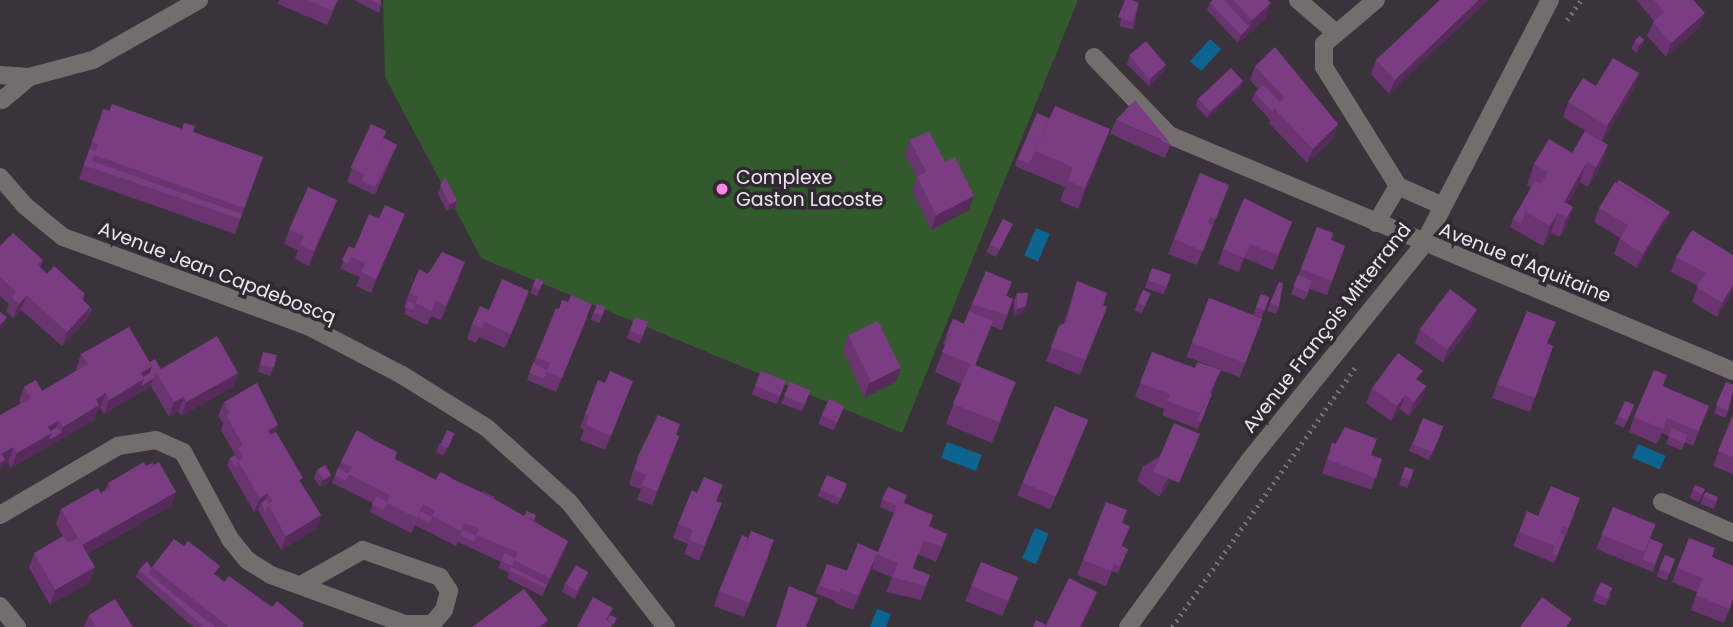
<!DOCTYPE html>
<html>
<head>
<meta charset="utf-8">
<style>
	body { margin:0 }
	#map { position:relative; width:1733px; height:627px; overflow:hidden; background:#3b333c; font-family:Poppins,sans-serif }
	div>[style] { position:absolute }
	[style*='--x'] { left:calc(var(--x)*1px); top:calc(var(--y)*1px); width:calc(var(--w)*1px); rotate:calc(var(--a)*1deg) }
	.green>* { inset:0; background:#325a2c }
	.water>* { inset:0; background:#0c6590; transform-origin:0 0 }
	.path>* { height:4.5px; margin-top:-2.25px; transform-origin:0; background:repeating-linear-gradient(90deg,#787179 0 2px,transparent 0 7px) }
	.minor>* { height:18px; margin:-9px; padding:0 9px; transform-origin:9px; border-radius:9px; background:#746d6d }
	.wall>* { inset:0; background:#6a3470; transform-origin:0 0 }
	.shaded-wall>* { inset:0; background:#562b5b }
	.building>* { inset:0; background:#7b3d82; transform-origin:0 0 }
	.dots>* { width:19px; height:19px; translate:-50% -50%; box-sizing:border-box; border:4px solid #312932; border-radius:50% }
	span { translate:-50% -50%; white-space:nowrap; text-align:center; line-height:1.15; -webkit-text-stroke:7px #312932; paint-order:stroke }
	.poi-label { font-size:19px; color:#ebe6ec }
	.left { translate:0 -50%; text-align:left }
	.street-label { font-size:19px; color:#ebe6ec }
</style>
</head>
<body>
<div id="map">
	<div class="green">
		<div style="clip-path:polygon(383px 0,1078px 0,902px 433px,481px 258px,385px 77px)"></div>
	</div>
	<div class="water">
		<div style="left:1210px;top:39px;width:15px;height:30px;rotate:42deg"></div>
		<div style="left:1036px;top:228px;width:15px;height:30px;rotate:23deg"></div>
		<div style="left:947px;top:442px;width:37px;height:17px;rotate:20deg"></div>
		<div style="left:1638px;top:444px;width:30px;height:15px;rotate:23deg"></div>
		<div style="left:1035px;top:528px;width:15px;height:33px;rotate:23deg"></div>
		<div style="clip-path:polygon(877px 609px,891px 614px,886px 627px,870px 627px)"></div>
	</div>
	<div class="path">
		<div style="--x:1567;--y:20;--w:24;--a:-55"></div>
		<div style="--x:1172;--y:627;--w:317;--a:-54.8"></div>
	</div>
	<div class="minor">
		<div style="--x:1298;--y:0;--w:50;--a:41"></div>
		<div style="--x:1376;--y:0;--w:68;--a:139.8"></div>
		<div style="--x:1324;--y:44;--w:23;--a:90"></div>
		<div style="--x:1324;--y:67;--w:140;--a:58.1"></div>
		<div style="--x:1398;--y:186;--w:49;--a:24"></div>
		<div style="--x:1094;--y:57;--w:108;--a:46.1"></div>
		<div style="--x:1169;--y:135;--w:611;--a:22.71"></div>
		<div style="--x:0;--y:75;--w:29;--a:4"></div>
		<div style="--x:29;--y:77;--w:66;--a:-14.9"></div>
		<div style="--x:93;--y:60;--w:122;--a:-29.5"></div>
		<div style="--x:2;--y:100;--w:35;--a:-40"></div>
		<div style="--x:0;--y:177;--w:37;--a:49"></div>
		<div style="--x:24;--y:205;--w:50;--a:39.4"></div>
		<div style="--x:63;--y:237;--w:261;--a:20"></div>
		<div style="--x:308;--y:326;--w:106;--a:27.5"></div>
		<div style="--x:402;--y:375;--w:100;--a:31.9"></div>
		<div style="--x:487;--y:428;--w:110;--a:42.1"></div>
		<div style="--x:569;--y:502;--w:158;--a:52.2"></div>
		<div style="--x:1376;--y:223;--w:43;--a:-59.3"></div>
		<div style="--x:1662;--y:502;--w:77;--a:23.6"></div>
		<div style="--x:0;--y:515;--w:137;--a:-30.3"></div>
		<div style="--x:118;--y:446;--w:38;--a:-9"></div>
		<div style="--x:156;--y:440;--w:30;--a:24"></div>
		<div style="--x:183;--y:452;--w:99;--a:61.6"></div>
		<div style="--x:230;--y:539;--w:27;--a:51"></div>
		<div style="--x:247;--y:560;--w:28;--a:32"></div>
		<div style="--x:271;--y:575;--w:143;--a:20.1"></div>
		<div style="--x:405;--y:624;--w:27;--a:0"></div>
		<div style="--x:432;--y:624;--w:18;--a:-49"></div>
		<div style="--x:444;--y:610;--w:20;--a:-75"></div>
		<div style="--x:449;--y:591;--w:17;--a:-123"></div>
		<div style="--x:440;--y:577;--w:82;--a:-160.7"></div>
		<div style="--x:363;--y:550;--w:71;--a:150.6"></div>
		<div style="--x:0;--y:606;--w:27;--a:51"></div>
		<div style="--x:1128;--y:627;--w:205;--a:-53.9"></div>
		<div style="--x:1249;--y:461;--w:277;--a:-51.1"></div>
		<div style="--x:1423;--y:245;--w:276;--a:-62.6"></div>
	</div>
	<div class="wall">
		<div style="clip-path:polygon(279px 0,338px 0,327px 25px,278px 4px)"></div>
		<div style="clip-path:polygon(354px 0,381px 0,381px 5px,379px 13px)"></div>
		<div style="left:1125px;top:0;width:14px;height:27px;rotate:12deg"></div>
		<div style="clip-path:polygon(1213px 0,1268px 0,1266px 18px,1238px 43px,1207px 10px,1210px 3px)"></div>
		<div style="clip-path:polygon(1440px 0,1389px 94px,1371px 74px,1376px 60px)"></div>
		<div style="clip-path:polygon(1637px 0,1693px 0,1700px 27px,1666px 57px,1647px 36px,1654px 21px,1637px 1px)"></div>
		<div style="clip-path:polygon(1635px 40px,1644px 40px,1641px 48px,1636px 53px,1632px 48px)"></div>
		<div style="clip-path:polygon(1130px 56px,1166px 65px,1163px 72px,1149px 86px,1127px 64px)"></div>
		<div style="clip-path:polygon(1255px 66px,1338px 124px,1333px 139px,1307px 163px,1269px 123px,1270px 120px,1252px 100px,1255px 93px,1258px 89px,1250px 80px)"></div>
		<div style="clip-path:polygon(1639px 73px,1634px 88px,1602px 141px,1563px 117px,1568px 102px,1596px 86px)"></div>
		<div style="clip-path:polygon(1240px 88px,1207px 118px,1196px 106px,1198px 98px)"></div>
		<div style="clip-path:polygon(103px 109px,193px 132px,263px 157px,235px 234px,79px 179px)"></div>
		<div style="clip-path:polygon(1049px 118px,1110px 129px,1078px 209px,1060px 201px,1065px 187px,1015px 166px,1017px 159px)"></div>
		<div style="left:1116px;top:120px;width:60px;height:15px;rotate:24deg"></div>
		<div style="clip-path:polygon(384px 138px,394px 152px,375px 195px,347px 182px,352px 168px)"></div>
		<div style="clip-path:polygon(910px 140px,969px 210px,931px 230px,912px 191px,917px 178px,905px 155px)"></div>
		<div style="clip-path:polygon(1608px 145px,1601px 165px,1588px 187px,1580px 182px,1567px 204px,1573px 207px,1566px 227px,1560px 237px,1551px 233px,1543px 246px,1510px 227px,1513px 219px,1531px 188px,1527px 185px,1534px 164px,1572px 153px)"></div>
		<div style="clip-path:polygon(445px 177px,457px 201px,455px 208px,447px 211px,438px 194px)"></div>
		<div style="clip-path:polygon(1229px 185px,1197px 265px,1168px 254px,1174px 239px)"></div>
		<div style="clip-path:polygon(337px 200px,309px 266px,295px 259px,298px 250px,284px 244px,289px 230px)"></div>
		<div style="clip-path:polygon(1599px 208px,1670px 212px,1667px 219px,1637px 268px,1614px 254px,1620px 238px,1594px 222px)"></div>
		<div style="clip-path:polygon(379px 218px,402px 221px,371px 293px,356px 286px,360px 277px,340px 269px,349px 246px,355px 249px)"></div>
		<div style="left:1003px;top:219px;width:11px;height:37px;rotate:27deg"></div>
		<div style="clip-path:polygon(1292px 222px,1273px 270px,1244px 258px,1239px 272px,1218px 264px,1223px 249px)"></div>
		<div style="clip-path:polygon(1317px 227px,1331px 240px,1345px 246px,1327px 295px,1310px 289px,1305px 300px,1291px 294px)"></div>
		<div style="clip-path:polygon(0 246px,43px 260px,40px 267px,47px 273px,85px 294px,83px 300px,92px 309px,89px 317px,62px 346px,21px 310px,13px 318px,6px 311px,9px 304px,0 296px)"></div>
		<div style="clip-path:polygon(1733px 255px,1733px 291px,1717px 317px,1692px 302px,1698px 286px,1671px 272px,1676px 257px)"></div>
		<div style="left:1152px;top:268px;width:20px;height:21px;rotate:20deg"></div>
		<div style="clip-path:polygon(428px 274px,460px 276px,441px 320px,431px 316px,427px 325px,404px 314px,406px 308px,404px 307px,409px 293px)"></div>
		<div style="clip-path:polygon(543px 281px,537px 296px,530px 293px,533px 286px)"></div>
		<div style="clip-path:polygon(1077px 281px,1103px 305px,1107px 307px,1080px 375px,1046px 361px,1059px 326px,1064px 323px)"></div>
		<div style="clip-path:polygon(1279px 282px,1279px 307px,1276px 314px,1267px 311px)"></div>
		<div style="left:1143px;top:290px;width:8px;height:22px;rotate:23deg"></div>
		<div style="clip-path:polygon(1017px 293px,1023px 313px,1014px 317px,1014px 301px)"></div>
		<div style="left:1261px;top:294px;width:9px;height:22px;rotate:21deg"></div>
		<div style="clip-path:polygon(1007px 296px,1013px 299px,1002px 330px,991px 326px,975px 366px,1008px 402px,992px 443px,946px 424px,961px 384px,935px 372px,945px 345px,943px 344px,953px 319px,964px 324px,972px 304px)"></div>
		<div style="left:1209px;top:298px;width:57px;height:63px;rotate:21deg"></div>
		<div style="clip-path:polygon(562px 300px,587px 318px,556px 392px,527px 380px,536px 357px,559px 309px)"></div>
		<div style="left:597px;top:304px;width:9px;height:17px;rotate:21deg"></div>
		<div style="clip-path:polygon(524px 305px,505px 348px,479px 337px,476px 343px,467px 339px,472px 324px,489px 310px)"></div>
		<div style="left:635px;top:317px;width:14px;height:23px;rotate:21deg"></div>
		<div style="clip-path:polygon(1472px 324px,1443px 363px,1415px 343px,1420px 329px)"></div>
		<div style="clip-path:polygon(848px 335px,896px 382px,864px 398px,843px 350px)"></div>
		<div style="clip-path:polygon(1548px 344px,1553px 346px,1530px 412px,1492px 398px,1497px 384px)"></div>
		<div style="clip-path:polygon(263px 352px,273px 369px,270px 376px,258px 372px)"></div>
		<div style="clip-path:polygon(1152px 352px,1215px 385px,1198px 429px,1162px 415px,1164px 409px,1135px 397px)"></div>
		<div style="clip-path:polygon(81px 354px,150px 362px,161px 369px,238px 373px,233px 387px,181px 416px,179px 411px,169px 417px,151px 386px,104px 414px,100px 408px,98px 409px,94px 420px,11px 468px,8px 462px,4px 464px,21px 404px,19px 401px,24px 387px,42px 391px,77px 370px,76px 369px)"></div>
		<div style="left:761px;top:371px;width:27px;height:25px;rotate:22deg"></div>
		<div style="clip-path:polygon(1667px 375px,1663px 386px,1709px 406px,1693px 446px,1685px 442px,1682px 450px,1666px 444px,1669px 436px,1662px 433px,1657px 444px,1629px 432px,1634px 417px)"></div>
		<div style="clip-path:polygon(598px 380px,605px 383px,633px 381px,605px 450px,580px 440px,584px 430px,580px 428px)"></div>
		<div style="clip-path:polygon(1419px 381px,1426px 386px,1421px 401px,1409px 416px,1400px 409px,1391px 421px,1366px 403px,1372px 388px)"></div>
		<div style="left:790px;top:382px;width:22px;height:23px;rotate:22deg"></div>
		<div style="clip-path:polygon(1726px 382px,1728px 411px,1725px 418px,1714px 413px)"></div>
		<div style="left:829px;top:399px;width:17px;height:27px;rotate:24deg"></div>
		<div style="left:1625px;top:401px;width:10px;height:25px;rotate:24deg"></div>
		<div style="clip-path:polygon(224px 402px,276px 432px,301px 483px,321px 515px,316px 529px,281px 550px,263px 519px,258px 510px,254px 512px,227px 465px,230px 458px,235px 455px,221px 430px,223px 423px,218px 416px)"></div>
		<div style="left:1055px;top:406px;width:36px;height:97px;rotate:23deg"></div>
		<div style="clip-path:polygon(1733px 415px,1733px 474px,1713px 466px)"></div>
		<div style="clip-path:polygon(1200px 434px,1195px 449px,1159px 497px,1137px 481px,1143px 466px)"></div>
		<div style="clip-path:polygon(1441px 434px,1429px 460px,1409px 451px,1412px 444px)"></div>
		<div style="clip-path:polygon(676px 435px,679px 436px,652px 505px,637px 500px,641px 489px,629px 485px,633px 471px,638px 456px)"></div>
		<div style="clip-path:polygon(368px 437px,397px 452px,395px 459px,436px 480px,452px 479px,493px 498px,568px 541px,563px 555px,542px 596px,507px 578px,509px 573px,498px 568px,501px 562px,458px 542px,456px 546px,415px 525px,411px 533px,370px 512px,373px 503px,332px 483px,341px 462px)"></div>
		<div style="clip-path:polygon(451px 441px,443px 456px,436px 452px,439px 444px)"></div>
		<div style="left:1332px;top:443px;width:52px;height:32px;rotate:18deg"></div>
		<div style="clip-path:polygon(146px 466px,176px 492px,171px 506px,87px 554px,95px 567px,90px 582px,50px 605px,29px 568px,34px 553px,63px 537px,56px 524px,61px 509px,100px 493px,105px 490px,108px 483px)"></div>
		<div style="left:1405px;top:467px;width:9px;height:19px;rotate:18deg"></div>
		<div style="clip-path:polygon(317px 470px,331px 475px,328px 483px,320px 487px,314px 478px)"></div>
		<div style="left:827px;top:475px;width:22px;height:23px;rotate:24deg"></div>
		<div style="clip-path:polygon(1705px 489px,1699px 502px,1690px 498px,1693px 490px)"></div>
		<div style="clip-path:polygon(1703px 496px,1718px 497px,1714px 509px,1701px 504px)"></div>
		<div style="clip-path:polygon(882px 499px,904px 503px,933px 515px,929px 527px,947px 534px,936px 562px,918px 554px,913px 569px,930px 575px,921px 600px,886px 592px,892px 577px,872px 569px,853px 610px,835px 603px,835px 601px,815px 593px,827px 564px,847px 571px,878px 552px,894px 513px,880px 507px)"></div>
		<div style="clip-path:polygon(717px 501px,716px 517px,699px 561px,684px 554px,688px 544px,673px 538px,678px 524px)"></div>
		<div style="clip-path:polygon(1106px 502px,1122px 523px,1122px 546px,1125px 557px,1118px 573px,1112px 571px,1106px 586px,1077px 575px)"></div>
		<div style="clip-path:polygon(1613px 507px,1651px 539px,1663px 544px,1653px 572px,1596px 549px)"></div>
		<div style="clip-path:polygon(1575px 513px,1554px 563px,1513px 546px,1519px 532px,1538px 516px)"></div>
		<div style="clip-path:polygon(769px 555px,744px 617px,714px 606px,719px 591px)"></div>
		<div style="left:1665px;top:555px;width:11px;height:23px;rotate:22deg"></div>
		<div style="clip-path:polygon(1712px 557px,1733px 566px,1733px 600px,1724px 623px,1691px 610px,1697px 592px,1672px 582px,1677px 568px)"></div>
		<div style="left:981px;top:562px;width:40px;height:42px;rotate:22deg"></div>
		<div style="clip-path:polygon(152px 567px,217px 575px,224px 582px,304px 623px,303px 627px,193px 627px,136px 577px,139px 570px,151px 568px)"></div>
		<div style="clip-path:polygon(588px 572px,586px 579px,575px 599px,562px 592px,565px 584px)"></div>
		<div style="clip-path:polygon(1596px 593px,1611px 595px,1605px 606px,1593px 601px)"></div>
		<div style="clip-path:polygon(89px 615px,133px 627px,84px 627px)"></div>
	</div>
	<div class="shaded-wall">
		<div style="clip-path:polygon(1479px 0,1489px 0,1389px 94px,1395px 80px)"></div>
		<div style="clip-path:polygon(1271px 3px,1266px 18px,1247px 35px,1252px 20px)"></div>
		<div style="clip-path:polygon(1705px 13px,1700px 27px,1666px 57px,1671px 43px)"></div>
		<div style="clip-path:polygon(1249px 27px,1247px 35px,1238px 43px,1241px 35px)"></div>
		<div style="clip-path:polygon(1644px 40px,1641px 48px,1636px 53px,1639px 45px)"></div>
		<div style="clip-path:polygon(1166px 65px,1163px 72px,1149px 86px,1151px 79px)"></div>
		<div style="clip-path:polygon(1639px 73px,1634px 88px,1602px 141px,1607px 126px)"></div>
		<div style="clip-path:polygon(1243px 81px,1240px 88px,1207px 118px,1210px 111px)"></div>
		<div style="clip-path:polygon(1338px 124px,1333px 139px,1307px 163px,1313px 149px)"></div>
		<div style="clip-path:polygon(1110px 129px,1078px 209px,1085px 188px)"></div>
		<div style="clip-path:polygon(1608px 145px,1601px 165px,1588px 187px,1596px 167px)"></div>
		<div style="clip-path:polygon(1587px 162px,1580px 182px,1561px 214px,1564px 202px)"></div>
		<div style="clip-path:polygon(974px 196px,969px 210px,931px 230px,936px 215px)"></div>
		<div style="clip-path:polygon(337px 200px,332px 214px,309px 266px,314px 251px)"></div>
		<div style="clip-path:polygon(457px 201px,455px 208px,447px 211px,450px 204px)"></div>
		<div style="clip-path:polygon(1573px 207px,1566px 227px,1560px 237px,1567px 217px)"></div>
		<div style="clip-path:polygon(1558px 212px,1551px 233px,1543px 246px,1550px 226px)"></div>
		<div style="clip-path:polygon(1670px 212px,1667px 219px,1637px 268px,1643px 254px,1667px 214px)"></div>
		<div style="clip-path:polygon(405px 214px,402px 221px,371px 293px,376px 279px)"></div>
		<div style="clip-path:polygon(465px 262px,460px 276px,441px 320px,446px 306px)"></div>
		<div style="clip-path:polygon(1733px 285px,1733px 291px,1717px 317px,1722px 303px)"></div>
		<div style="clip-path:polygon(529px 291px,524px 305px,505px 348px,511px 334px)"></div>
		<div style="clip-path:polygon(27px 295px,21px 310px,13px 318px,19px 304px)"></div>
		<div style="clip-path:polygon(1026px 306px,1023px 313px,1014px 317px,1017px 309px)"></div>
		<div style="clip-path:polygon(90px 307px,85px 321px,62px 346px,67px 332px)"></div>
		<div style="clip-path:polygon(92px 309px,89px 317px,85px 321px,88px 314px)"></div>
		<div style="clip-path:polygon(1477px 309px,1472px 324px,1443px 363px,1448px 349px)"></div>
		<div style="clip-path:polygon(7px 317px,4px 325px,0 330px,0 325px)"></div>
		<div style="clip-path:polygon(152px 366px,153px 379px,151px 386px,104px 414px,109px 400px,141px 373px)"></div>
		<div style="clip-path:polygon(901px 368px,896px 382px,864px 398px,869px 383px)"></div>
		<div style="clip-path:polygon(1221px 370px,1215px 385px,1197px 420px)"></div>
		<div style="clip-path:polygon(238px 373px,233px 387px,181px 416px,186px 402px)"></div>
		<div style="clip-path:polygon(1426px 386px,1421px 401px,1409px 416px,1414px 402px)"></div>
		<div style="clip-path:polygon(106px 393px,100px 408px,98px 409px,94px 420px,11px 468px,17px 453px,48px 427px,59px 420px,54px 434px,61px 433px,63px 427px,96px 399px)"></div>
		<div style="clip-path:polygon(1405px 395px,1400px 409px,1391px 421px,1397px 406px)"></div>
		<div style="clip-path:polygon(184px 397px,179px 411px,169px 417px,174px 402px)"></div>
		<div style="clip-path:polygon(278px 425px,273px 439px,268px 431px)"></div>
		<div style="clip-path:polygon(1200px 434px,1195px 449px,1159px 497px,1165px 483px)"></div>
		<div style="clip-path:polygon(13px 447px,8px 462px,4px 464px,0 474px,0 460px,2px 454px)"></div>
		<div style="clip-path:polygon(331px 475px,328px 483px,320px 487px,322px 480px)"></div>
		<div style="clip-path:polygon(176px 492px,171px 506px,77px 560px,82px 545px)"></div>
		<div style="clip-path:polygon(268px 493px,263px 507px,261px 503px,258px 510px,254px 512px,260px 498px)"></div>
		<div style="clip-path:polygon(321px 515px,316px 529px,281px 550px,286px 536px)"></div>
		<div style="clip-path:polygon(568px 541px,563px 555px,542px 596px,550px 578px)"></div>
		<div style="clip-path:polygon(877px 554px,872px 569px,853px 610px,858px 596px)"></div>
		<div style="clip-path:polygon(95px 567px,90px 582px,50px 605px,55px 590px)"></div>
		<div style="clip-path:polygon(588px 572px,586px 579px,575px 599px,578px 591px)"></div>
		<div style="clip-path:polygon(1097px 592px,1092px 606px,1082px 627px,1080px 627px)"></div>
		<div style="clip-path:polygon(548px 620px,546px 627px,539px 627px)"></div>
	</div>
	<div class="building">
		<div style="clip-path:polygon(308px 0,337px 0,332px 11px)"></div>
		<div style="clip-path:polygon(371px 0,381px 0,381px 5px)"></div>
		<div style="clip-path:polygon(1125px 0,1131px 0,1139px 3px,1132px 22px,1118px 17px)"></div>
		<div style="clip-path:polygon(1213px 0,1224px 0,1249px 27px,1241px 35px,1210px 3px)"></div>
		<div style="clip-path:polygon(1233px 0,1268px 0,1271px 3px,1252px 20px)"></div>
		<div style="clip-path:polygon(1440px 0,1479px 0,1395px 80px,1376px 60px)"></div>
		<div style="clip-path:polygon(1654px 0,1693px 0,1705px 13px,1671px 43px,1653px 22px,1664px 12px)"></div>
		<div style="clip-path:polygon(1640px 36px,1644px 40px,1639px 45px,1635px 40px)"></div>
		<div style="left:1146px;top:41px;width:31px;height:22px;rotate:50deg"></div>
		<div style="clip-path:polygon(1275px 47px,1338px 124px,1313px 149px,1274px 108px,1285px 98px,1255px 66px)"></div>
		<div style="clip-path:polygon(1613px 58px,1639px 73px,1607px 126px,1568px 102px,1583px 78px,1596px 86px)"></div>
		<div style="left:1231px;top:68px;width:18px;height:45px;rotate:47deg"></div>
		<div style="clip-path:polygon(1264px 85px,1280px 102px,1274px 108px,1273px 112px,1255px 93px)"></div>
		<div style="clip-path:polygon(1135px 100px,1171px 144px,1116px 120px)"></div>
		<div style="clip-path:polygon(112px 104px,182px 129px,184px 123px,195px 126px,193px 132px,263px 157px,244px 208px,94px 155px,98px 144px,92px 142px,103px 112px,108px 114px)"></div>
		<div style="clip-path:polygon(1055px 106px,1110px 129px,1085px 188px,1068px 181px,1073px 167px,1035px 151px)"></div>
		<div style="clip-path:polygon(103px 109px,109px 111px,108px 114px,103px 112px,99px 124px)"></div>
		<div style="left:1037px;top:113px;width:13px;height:50px;rotate:23deg"></div>
		<div style="left:371px;top:124px;width:17px;height:48px;rotate:25deg"></div>
		<div style="clip-path:polygon(929px 131px,945px 162px,955px 157px,974px 196px,936px 215px,917px 177px,926px 172px,910px 140px)"></div>
		<div style="clip-path:polygon(1585px 131px,1608px 145px,1596px 167px,1587px 162px,1564px 202px,1573px 207px,1567px 217px,1558px 212px,1550px 226px,1525px 211px,1548px 172px,1534px 164px,1549px 139px,1572px 153px)"></div>
		<div style="left:384px;top:138px;width:15px;height:48px;rotate:28deg"></div>
		<div style="clip-path:polygon(90px 148px,95px 152px,92px 161px,242px 214px,240px 219px,84px 165px)"></div>
		<div style="clip-path:polygon(1200px 173px,1229px 185px,1216px 219px,1210px 216px,1208px 223px,1213px 225px,1203px 251px,1174px 239px)"></div>
		<div style="clip-path:polygon(445px 177px,457px 201px,450px 204px,440px 186px)"></div>
		<div style="clip-path:polygon(1619px 180px,1670px 212px,1664px 221px,1667px 214px,1617px 183px)"></div>
		<div style="clip-path:polygon(1535px 181px,1541px 184px,1525px 211px,1521px 224px,1513px 219px)"></div>
		<div style="clip-path:polygon(1615px 182px,1667px 214px,1643px 254px,1620px 239px,1628px 225px,1599px 208px)"></div>
		<div style="clip-path:polygon(308px 187px,337px 200px,314px 251px,300px 245px,304px 236px,289px 230px)"></div>
		<div style="clip-path:polygon(1244px 198px,1292px 222px,1278px 255px,1250px 244px,1244px 258px,1223px 249px)"></div>
		<div style="clip-path:polygon(385px 205px,405px 214px,396px 234px,399px 227px,379px 218px)"></div>
		<div style="clip-path:polygon(369px 214px,399px 227px,376px 279px,361px 272px,366px 263px,351px 257px)"></div>
		<div style="left:1003px;top:219px;width:11px;height:29px;rotate:27deg"></div>
		<div style="clip-path:polygon(1317px 227px,1333px 233px,1331px 240px,1345px 246px,1332px 281px,1301px 269px)"></div>
		<div style="clip-path:polygon(1692px 230px,1733px 255px,1733px 285px,1722px 303px,1697px 287px,1706px 273px,1676px 257px)"></div>
		<div style="clip-path:polygon(13px 233px,43px 260px,37px 265px,47px 274px,54px 266px,85px 294px,81px 298px,90px 307px,67px 332px,27px 295px,19px 304px,12px 297px,16px 291px,0 277px,0 246px)"></div>
		<div style="left:349px;top:246px;width:7px;height:16px;rotate:27deg"></div>
		<div style="clip-path:polygon(442px 252px,465px 262px,446px 306px,436px 301px,432px 311px,415px 303px,418px 297px,409px 293px,419px 269px,428px 274px)"></div>
		<div style="left:1152px;top:268px;width:20px;height:13px;rotate:20deg"></div>
		<div style="clip-path:polygon(986px 271px,1012px 282px,1006px 296px,1013px 299px,1007px 315px,972px 304px)"></div>
		<div style="left:1298px;top:275px;width:15px;height:12px;rotate:23deg"></div>
		<div style="left:536px;top:278px;width:8px;height:9px;rotate:23deg"></div>
		<div style="clip-path:polygon(502px 279px,529px 291px,511px 334px,484px 322px,482px 328px,472px 324px,480px 306px,489px 310px)"></div>
		<div style="clip-path:polygon(1077px 281px,1107px 293px,1103px 305px,1107px 307px,1085px 360px,1051px 347px,1059px 326px,1066px 323px)"></div>
		<div style="clip-path:polygon(1279px 282px,1283px 283px,1279px 307px,1270px 303px)"></div>
		<div style="left:1450px;top:289px;width:34px;height:50px;rotate:37deg"></div>
		<div style="left:1143px;top:290px;width:8px;height:14px;rotate:23deg"></div>
		<div style="clip-path:polygon(1017px 293px,1028px 293px,1026px 306px,1017px 309px)"></div>
		<div style="left:1261px;top:294px;width:9px;height:14px;rotate:21deg"></div>
		<div style="clip-path:polygon(571px 295px,592px 304px,562px 378px,546px 372px,550px 363px,536px 357px,556px 308px,564px 311px)"></div>
		<div style="left:1209px;top:298px;width:57px;height:48px;rotate:21deg"></div>
		<div style="clip-path:polygon(562px 300px,568px 302px,564px 311px,559px 310px)"></div>
		<div style="clip-path:polygon(409px 301px,415px 304px,413px 310px,406px 307px)"></div>
		<div style="left:597px;top:304px;width:9px;height:9px;rotate:21deg"></div>
		<div style="clip-path:polygon(969px 311px,993px 321px,981px 351px,986px 338px,954px 325px,948px 337px,946px 336px,953px 319px,964px 324px)"></div>
		<div style="clip-path:polygon(1527px 311px,1556px 322px,1547px 343px,1553px 346px,1535px 398px,1497px 384px)"></div>
		<div style="clip-path:polygon(0 312px,7px 317px,0 325px)"></div>
		<div style="left:635px;top:317px;width:14px;height:15px;rotate:21deg"></div>
		<div style="left:878px;top:321px;width:52px;height:33px;rotate:64deg"></div>
		<div style="clip-path:polygon(954px 325px,986px 338px,975px 365px,1016px 382px,999px 422px,953px 404px,970px 364px,942px 352px)"></div>
		<div style="clip-path:polygon(129px 327px,152px 366px,141px 373px,144px 379px,109px 400px,106px 393px,96px 399px,99px 405px,63px 427px,59px 420px,48px 427px,52px 433px,17px 453px,13px 447px,2px 454px,5px 460px,0 463px,0 415px,31px 398px,24px 387px,36px 380px,42px 391px,88px 364px,81px 354px)"></div>
		<div style="clip-path:polygon(217px 336px,238px 373px,186px 402px,184px 397px,174px 402px,156px 372px)"></div>
		<div style="left:263px;top:352px;width:14px;height:13px;rotate:12deg"></div>
		<div style="clip-path:polygon(1152px 352px,1195px 368px,1197px 362px,1221px 370px,1200px 413px,1167px 401px,1170px 394px,1140px 383px)"></div>
		<div style="clip-path:polygon(1398px 353px,1423px 371px,1416px 379px,1426px 386px,1414px 402px,1405px 395px,1397px 406px,1372px 388px)"></div>
		<div style="clip-path:polygon(155px 359px,161px 369px,156px 372px,153px 379px,141px 386px,144px 379px,143px 377px,150px 373px,152px 366px,150px 362px)"></div>
		<div style="clip-path:polygon(533px 363px,547px 370px,544px 379px,529px 373px)"></div>
		<div style="clip-path:polygon(1654px 370px,1667px 375px,1662px 386px,1709px 406px,1698px 431px,1667px 418px,1663px 429px,1634px 417px)"></div>
		<div style="clip-path:polygon(610px 371px,633px 381px,611px 436px,586px 425px,589px 416px,585px 414px,598px 380px,605px 383px)"></div>
		<div style="left:761px;top:371px;width:27px;height:16px;rotate:22deg"></div>
		<div style="left:790px;top:382px;width:22px;height:15px;rotate:22deg"></div>
		<div style="clip-path:polygon(1726px 382px,1733px 385px,1733px 391px,1728px 411px,1716px 405px)"></div>
		<div style="clip-path:polygon(257px 383px,278px 425px,268px 431px,321px 515px,286px 536px,268px 505px,273px 501px,268px 493px,260px 498px,238px 461px,243px 458px,238px 448px,243px 445px,226px 415px,230px 413px,224px 402px)"></div>
		<div style="clip-path:polygon(1210px 393px,1212px 394px,1201px 422px,1197px 420px)"></div>
		<div style="left:829px;top:399px;width:17px;height:18px;rotate:24deg"></div>
		<div style="left:1625px;top:401px;width:10px;height:17px;rotate:24deg"></div>
		<div style="left:1055px;top:406px;width:36px;height:83px;rotate:23deg"></div>
		<div style="clip-path:polygon(658px 415px,680px 424px,676px 435px,679px 436px,657px 491px,642px 485px,646px 475px,635px 470px,638px 456px)"></div>
		<div style="clip-path:polygon(1733px 415px,1733px 457px,1718px 451px)"></div>
		<div style="left:1423px;top:418px;width:22px;height:28px;rotate:22deg"></div>
		<div style="left:1174px;top:423px;width:28px;height:53px;rotate:23deg"></div>
		<div style="clip-path:polygon(57px 427px,61px 433px,49px 440px,52px 433px,51px 431px)"></div>
		<div style="clip-path:polygon(1345px 427px,1377px 439px,1371px 455px,1382px 459px,1376px 478px,1327px 459px)"></div>
		<div style="left:1672px;top:428px;width:17px;height:9px;rotate:24deg"></div>
		<div style="clip-path:polygon(357px 430px,368px 436px,368px 437px,357px 432px)"></div>
		<div style="left:447px;top:430px;width:8px;height:16px;rotate:23deg"></div>
		<div style="clip-path:polygon(356px 431px,397px 452px,394px 460px,436px 480px,439px 473px,481px 492px,568px 541px,550px 578px,514px 560px,518px 552px,476px 535px,479px 529px,465px 523px,461px 531px,432px 516px,435px 511px,423px 504px,417px 518px,387px 503px,390px 495px,348px 474px,352px 467px,341px 462px)"></div>
		<div style="clip-path:polygon(276px 432px,303px 478px,299px 480px,270px 435px)"></div>
		<div style="clip-path:polygon(1332px 443px,1335px 444px,1331px 451px,1330px 450px)"></div>
		<div style="clip-path:polygon(235px 455px,241px 465px,238px 461px,236px 468px,230px 458px)"></div>
		<div style="clip-path:polygon(395px 459px,436px 480px,394px 460px)"></div>
		<div style="clip-path:polygon(144px 462px,147px 469px,159px 462px,176px 492px,82px 545px,95px 567px,55px 590px,34px 553px,63px 536px,68px 543px,78px 538px,61px 509px,98px 488px,101px 494px,111px 488px,108px 483px)"></div>
		<div style="clip-path:polygon(153px 463px,154px 465px,147px 469px,146px 466px)"></div>
		<div style="left:325px;top:465px;width:12px;height:9px;rotate:59deg"></div>
		<div style="left:1405px;top:467px;width:9px;height:11px;rotate:18deg"></div>
		<div style="clip-path:polygon(338px 468px,349px 474px,346px 481px,335px 476px)"></div>
		<div style="clip-path:polygon(441px 472px,452px 478px,452px 479px,440px 474px)"></div>
		<div style="left:827px;top:475px;width:22px;height:16px;rotate:24deg"></div>
		<div style="clip-path:polygon(704px 477px,723px 485px,716px 501px,722px 503px,704px 546px,689px 540px,693px 530px,678px 524px,692px 490px,697px 493px)"></div>
		<div style="clip-path:polygon(1695px 485px,1705px 489px,1702px 494px,1693px 490px)"></div>
		<div style="clip-path:polygon(1551px 486px,1580px 498px,1568px 528px,1563px 526px,1555px 546px,1519px 532px,1527px 511px,1538px 516px)"></div>
		<div style="clip-path:polygon(888px 487px,907px 495px,904px 503px,899px 501px,897px 506px,882px 499px)"></div>
		<div style="left:483px;top:491px;width:13px;height:1px;rotate:29deg"></div>
		<div style="clip-path:polygon(1706px 492px,1718px 497px,1716px 502px,1703px 496px)"></div>
		<div style="clip-path:polygon(377px 496px,387px 502px,384px 510px,372px 504px)"></div>
		<div style="clip-path:polygon(266px 500px,269px 504px,265px 512px,261px 503px)"></div>
		<div style="clip-path:polygon(899px 501px,933px 515px,929px 526px,947px 534px,942px 547px,924px 540px,912px 568px,930px 575px,926px 586px,892px 577px,898px 563px,877px 554px,858px 596px,840px 588px,858px 543px,878px 552px)"></div>
		<div style="clip-path:polygon(1106px 502px,1127px 510px,1122px 523px,1130px 526px,1111px 571px,1083px 560px)"></div>
		<div style="left:1613px;top:507px;width:46px;height:30px;rotate:22deg"></div>
		<div style="left:421px;top:511px;width:13px;height:7px;rotate:29deg"></div>
		<div style="clip-path:polygon(527px 511px,536px 515px,534px 521px,524px 516px)"></div>
		<div style="clip-path:polygon(463px 530px,476px 536px,474px 542px,460px 535px)"></div>
		<div style="clip-path:polygon(751px 531px,774px 540px,749px 603px,719px 591px,738px 545px,745px 548px)"></div>
		<div style="clip-path:polygon(1561px 533px,1565px 535px,1557px 556px,1552px 553px)"></div>
		<div style="clip-path:polygon(742px 535px,748px 538px,745px 548px,738px 545px)"></div>
		<div style="clip-path:polygon(1689px 538px,1715px 548px,1712px 557px,1733px 566px,1733px 599px,1729px 609px,1696px 595px,1703px 578px,1677px 568px)"></div>
		<div style="clip-path:polygon(174px 539px,184px 546px,188px 541px,220px 566px,214px 574px,224px 582px,229px 576px,272px 607px,277px 601px,304px 623px,301px 627px,229px 627px,152px 567px)"></div>
		<div style="left:1651px;top:539px;width:13px;height:22px;rotate:23deg"></div>
		<div style="left:1122px;top:546px;width:7px;height:19px;rotate:27deg"></div>
		<div style="clip-path:polygon(505px 553px,515px 559px,512px 566px,501px 561px)"></div>
		<div style="left:1665px;top:555px;width:11px;height:15px;rotate:22deg"></div>
		<div style="clip-path:polygon(147px 561px,151px 568px,149px 574px,215px 627px,204px 627px,139px 570px)"></div>
		<div style="left:981px;top:562px;width:40px;height:26px;rotate:22deg"></div>
		<div style="left:827px;top:564px;width:21px;height:23px;rotate:19deg"></div>
		<div style="left:576px;top:565px;width:14px;height:22px;rotate:30deg"></div>
		<div style="clip-path:polygon(511px 567px,547px 585px,545px 588px,510px 571px)"></div>
		<div style="clip-path:polygon(1069px 578px,1097px 592px,1080px 627px,1045px 627px)"></div>
		<div style="left:1601px;top:582px;width:13px;height:12px;rotate:27deg"></div>
		<div style="clip-path:polygon(789px 586px,818px 598px,806px 627px,776px 627px)"></div>
		<div style="clip-path:polygon(524px 589px,548px 620px,539px 627px,472px 627px)"></div>
		<div style="clip-path:polygon(593px 597px,613px 608px,606px 620px,613px 623px,611px 627px,577px 627px)"></div>
		<div style="clip-path:polygon(1542px 597px,1572px 619px,1566px 627px,1520px 627px)"></div>
		<div style="clip-path:polygon(115px 599px,133px 627px,92px 627px,95px 625px,89px 615px)"></div>
		<div style="clip-path:polygon(610px 615px,617px 618px,612px 627px,613px 623px,607px 620px)"></div>
		<div style="clip-path:polygon(1036px 620px,1046px 625px,1045px 627px,1033px 627px)"></div>
	</div>
	<div class="dots">
		<div style="left:722px;top:189px;background:#fa87e7"></div>
	</div>
	<div class="poi-label">
		<span class="left" style="left:736px;top:189px">Complexe<br>Gaston Lacoste</span>
	</div>
	<div class="street-label">
		<span style="left:1525px;top:263px;rotate:22deg">Avenue d'Aquitaine</span>
		<span style="left:217px;top:273px;rotate:21deg">Avenue Jean Capdeboscq</span>
		<span style="left:1327px;top:328px;rotate:-52deg">Avenue François Mitterrand</span>
	</div>
</div>
</body>
</html>
